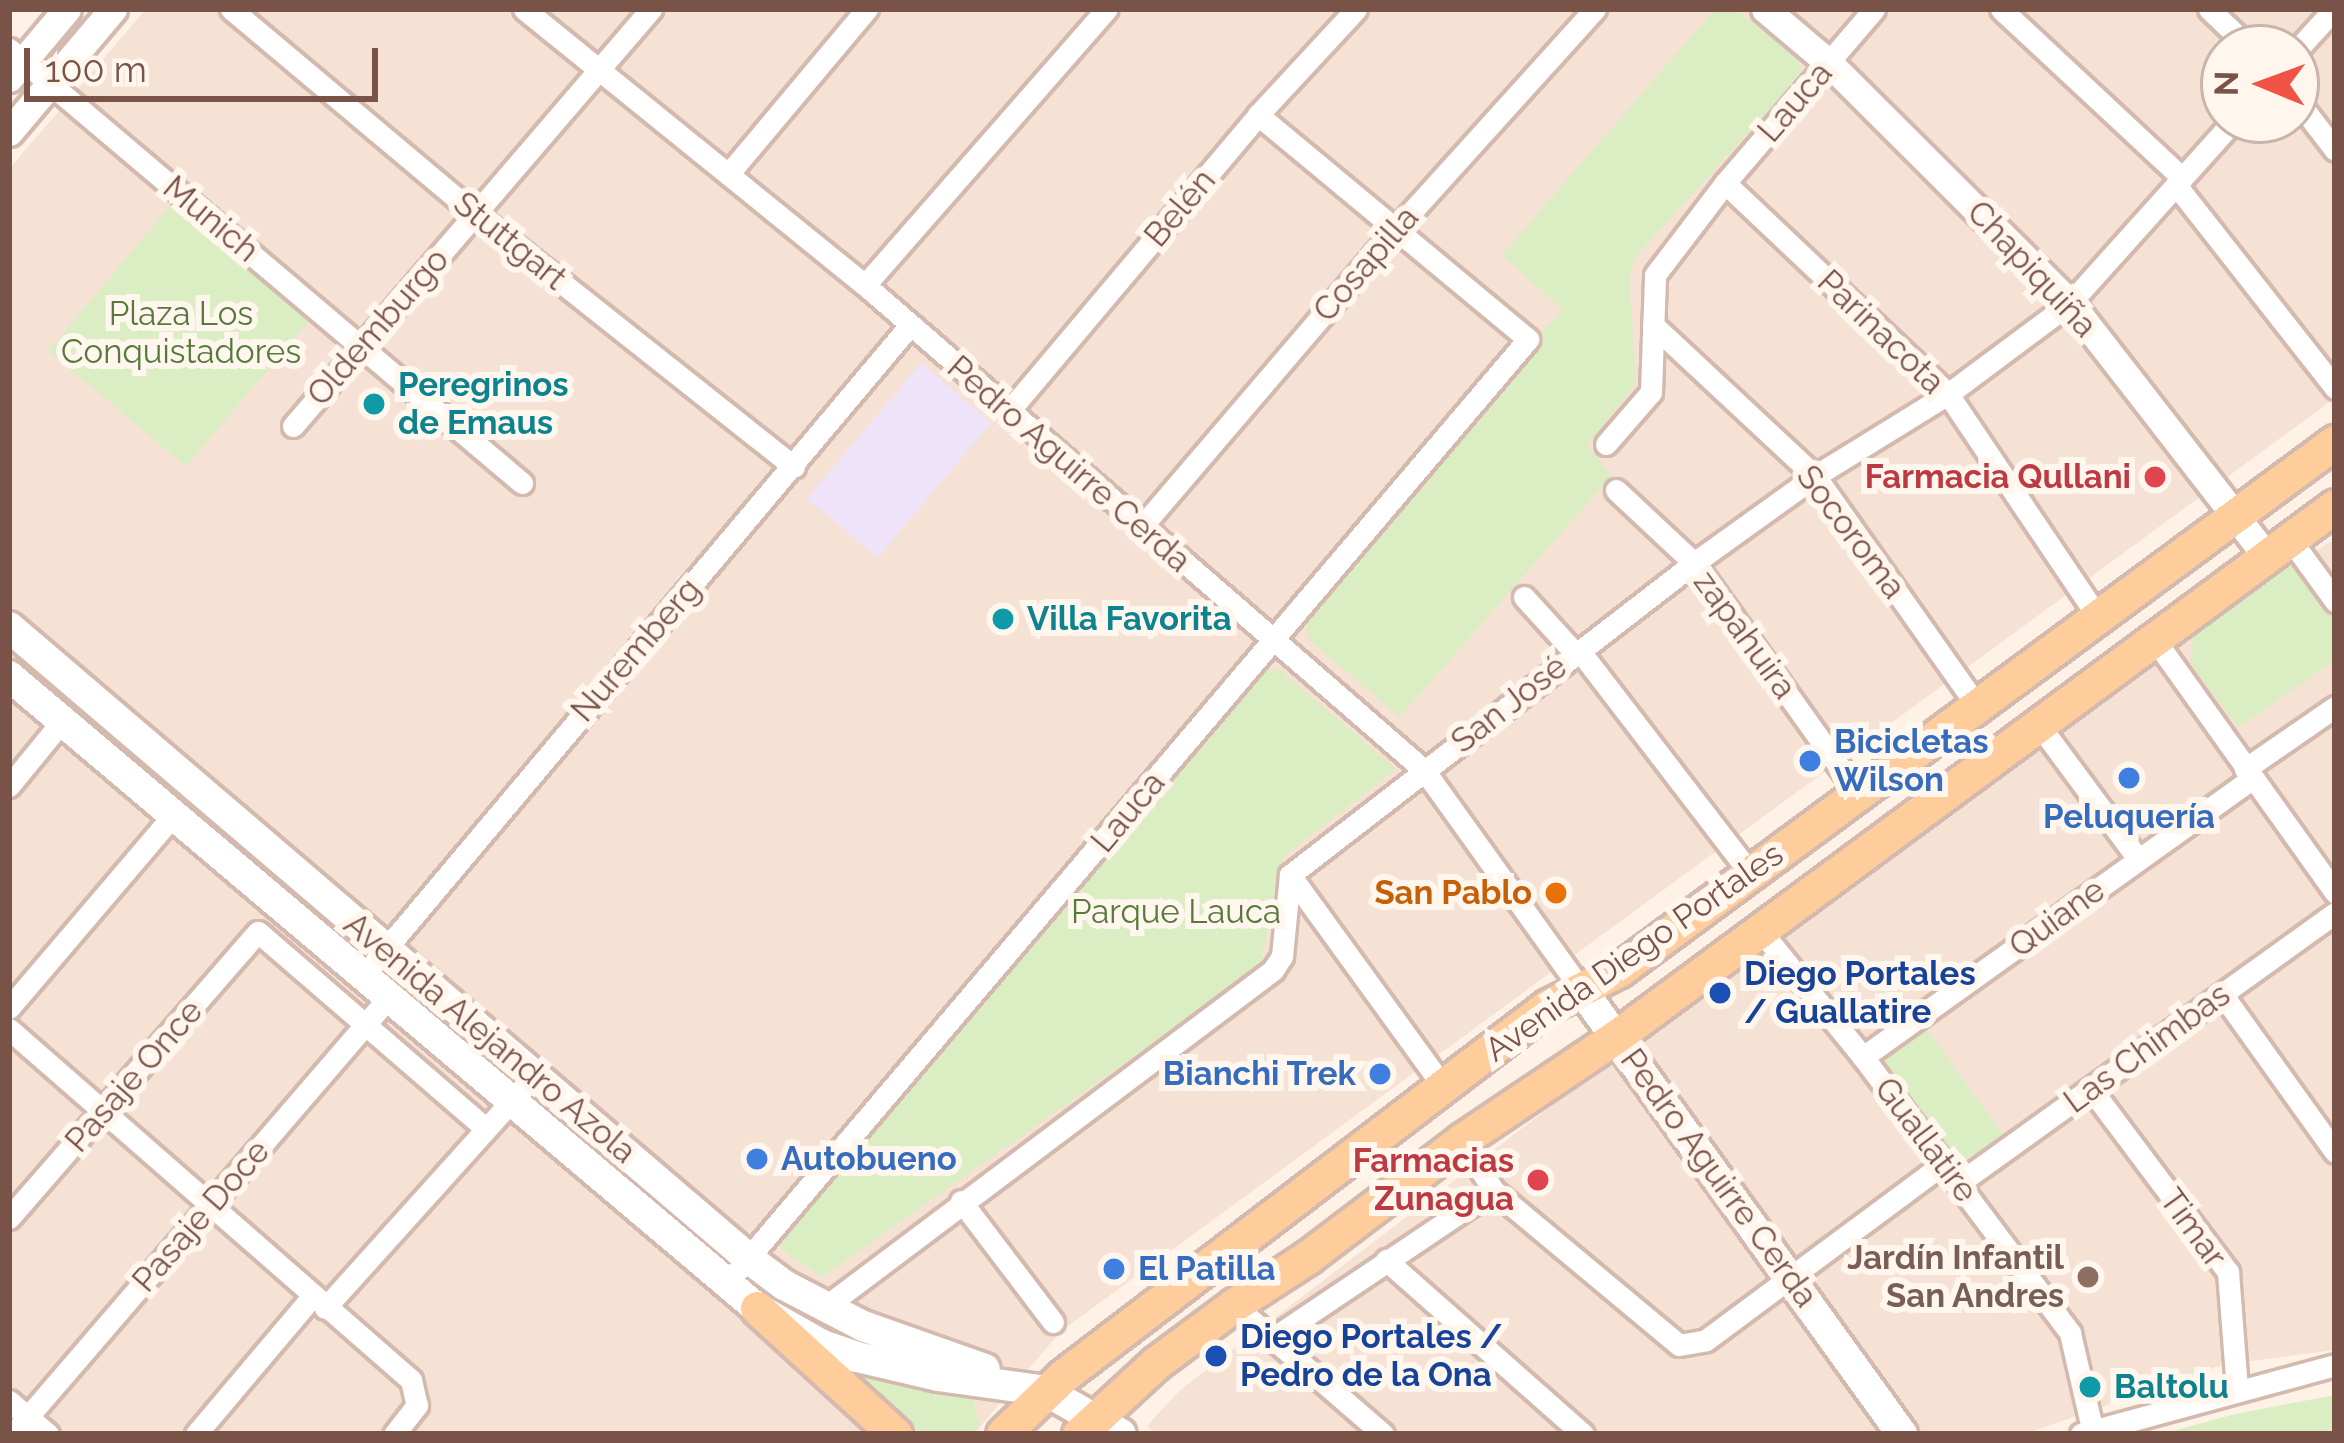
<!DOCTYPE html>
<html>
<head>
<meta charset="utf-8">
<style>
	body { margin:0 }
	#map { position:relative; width:2344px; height:1443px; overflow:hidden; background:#fef2e6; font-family:Raleway,sans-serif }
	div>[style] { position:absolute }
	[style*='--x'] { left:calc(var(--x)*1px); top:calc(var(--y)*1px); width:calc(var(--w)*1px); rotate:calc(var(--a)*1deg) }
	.residential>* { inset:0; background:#f6e2d4 }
	.education>* { inset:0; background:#efe3fa; transform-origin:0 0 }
	.green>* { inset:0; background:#daedc3; transform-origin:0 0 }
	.roads { filter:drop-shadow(3px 0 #d4baae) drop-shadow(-3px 0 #d4baae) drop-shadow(0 3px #d4baae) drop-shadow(0 -3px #d4baae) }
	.minor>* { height:21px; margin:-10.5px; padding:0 10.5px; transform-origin:10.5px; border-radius:10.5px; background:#fff }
	.tertiary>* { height:27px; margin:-13.5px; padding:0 13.5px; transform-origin:13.5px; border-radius:13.5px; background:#fff }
	.secondary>* { height:30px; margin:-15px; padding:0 15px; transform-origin:15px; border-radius:15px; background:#fff }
	.primary>* { height:33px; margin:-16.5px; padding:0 16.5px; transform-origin:16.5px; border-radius:16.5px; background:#ffcd9c }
	.dots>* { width:33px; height:33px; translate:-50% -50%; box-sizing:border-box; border:6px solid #fff6ee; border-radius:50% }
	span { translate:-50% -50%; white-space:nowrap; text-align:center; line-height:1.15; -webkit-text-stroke:12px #fff6ee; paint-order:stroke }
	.street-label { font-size:33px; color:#7a5348 }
	.park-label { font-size:33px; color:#577a3c }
	.culture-label { font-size:33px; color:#0d838f; font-weight:700 }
	.left { translate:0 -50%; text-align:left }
	.health-label { font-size:33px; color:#be3a42; font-weight:700 }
	.right { translate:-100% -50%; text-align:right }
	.shop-label { font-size:33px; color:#366cbe; font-weight:700 }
	.food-label { font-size:33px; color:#c56008; font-weight:700 }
	.transit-label { font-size:33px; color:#164399; font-weight:700 }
	.education-label { font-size:33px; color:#785e54; font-weight:700 }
	.frame { position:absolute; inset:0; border:12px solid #7a5348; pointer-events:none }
	.north { position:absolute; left:2200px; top:24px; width:120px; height:120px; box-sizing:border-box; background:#fff6ee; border:3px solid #cab5ac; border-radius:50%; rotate:271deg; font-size:33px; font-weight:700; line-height:48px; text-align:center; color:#7a5348 }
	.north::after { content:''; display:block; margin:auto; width:42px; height:54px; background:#f05343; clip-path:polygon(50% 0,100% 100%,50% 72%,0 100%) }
	.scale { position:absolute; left:24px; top:48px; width:354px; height:54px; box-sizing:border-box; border:6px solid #7a5348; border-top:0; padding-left:15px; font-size:36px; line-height:42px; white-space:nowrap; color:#7a5348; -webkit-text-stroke:9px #fff6ee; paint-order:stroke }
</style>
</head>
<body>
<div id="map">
	<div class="residential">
		<div style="clip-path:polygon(evenodd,146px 9px,2335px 9px,2335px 398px,1060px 1332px,974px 1434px,9px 1434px,9px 169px,146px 9px,2224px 48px,2296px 48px,2296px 120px,2224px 120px,2224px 48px)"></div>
		<div style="clip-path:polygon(2335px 539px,2335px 1350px,2222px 1365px,2025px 1434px,1157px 1434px,1147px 1426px,1179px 1391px,2136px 658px)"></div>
	</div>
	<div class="education">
		<div style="left:921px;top:363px;width:92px;height:177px;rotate:40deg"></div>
	</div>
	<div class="green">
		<div style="clip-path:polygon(1715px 9px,1734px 9px,1797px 54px,1801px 74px,1635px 257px,1629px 277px,1636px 384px,1587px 445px,1611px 476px,1400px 717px,1309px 640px,1305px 619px,1562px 309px,1502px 255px)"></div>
		<div style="left:175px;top:200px;width:180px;height:197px;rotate:40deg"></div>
		<div style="clip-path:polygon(2295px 566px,2335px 621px,2335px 660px,2238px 728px,2191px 664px,2194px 626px,2268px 567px)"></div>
		<div style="clip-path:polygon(1280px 670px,1396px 769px,1283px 857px,1260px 967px,822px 1277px,782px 1250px,780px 1232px,1262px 671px)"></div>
		<div style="clip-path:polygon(1923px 1024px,2006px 1139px,1956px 1163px,1940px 1154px,1874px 1060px)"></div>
		<div style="clip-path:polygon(844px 1367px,972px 1394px,979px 1425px,970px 1434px,909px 1434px)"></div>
		<div style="clip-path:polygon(2335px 1395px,2335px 1434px,2162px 1434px,2235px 1414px)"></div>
	</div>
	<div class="roads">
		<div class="minor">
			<div style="--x:231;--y:9;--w:319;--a:40"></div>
			<div style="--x:475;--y:214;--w:407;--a:38.4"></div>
			<div style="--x:524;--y:9;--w:439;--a:39"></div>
			<div style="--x:865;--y:285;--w:740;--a:40.95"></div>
			<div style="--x:1424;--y:770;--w:269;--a:54.4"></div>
			<div style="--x:2001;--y:9;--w:248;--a:43"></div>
			<div style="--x:2209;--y:9;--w:57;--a:43.6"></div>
			<div style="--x:9;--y:49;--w:672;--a:40.23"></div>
			<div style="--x:2296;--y:51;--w:57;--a:-47.9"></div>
			<div style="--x:2296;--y:99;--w:64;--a:52.6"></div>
			<div style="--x:730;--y:172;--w:213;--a:-50"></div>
			<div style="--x:1725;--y:183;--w:307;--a:43.4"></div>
			<div style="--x:1948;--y:394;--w:269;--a:56.1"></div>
			<div style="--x:2176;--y:185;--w:258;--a:51.9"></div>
			<div style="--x:865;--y:285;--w:367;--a:-48.8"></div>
			<div style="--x:1653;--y:325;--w:221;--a:43"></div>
			<div style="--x:1815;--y:476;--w:281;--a:54.8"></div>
			<div style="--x:1009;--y:411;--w:387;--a:-49.9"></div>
			<div style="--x:1258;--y:115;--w:144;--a:-47.2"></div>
			<div style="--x:293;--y:426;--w:550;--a:-49.35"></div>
			<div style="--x:1606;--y:444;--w:69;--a:-49.1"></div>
			<div style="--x:1651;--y:392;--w:117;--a:-88"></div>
			<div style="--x:1655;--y:275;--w:116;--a:-52.7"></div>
			<div style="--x:1725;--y:183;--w:229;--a:-49.4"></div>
			<div style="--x:1616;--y:490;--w:107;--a:43.1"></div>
			<div style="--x:1694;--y:563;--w:284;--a:54.5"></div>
			<div style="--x:1143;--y:525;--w:389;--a:-49.5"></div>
			<div style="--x:1396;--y:229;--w:297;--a:-47.9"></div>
			<div style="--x:2290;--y:539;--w:77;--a:54"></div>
			<div style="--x:1524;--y:597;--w:76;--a:47.7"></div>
			<div style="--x:2155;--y:640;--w:310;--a:54.5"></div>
			<div style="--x:1579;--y:650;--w:281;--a:52.5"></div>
			<div style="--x:2039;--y:725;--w:167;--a:53.5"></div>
			<div style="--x:2245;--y:769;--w:109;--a:-34.6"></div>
			<div style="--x:9;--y:786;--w:84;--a:-50.8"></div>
			<div style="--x:1290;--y:875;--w:261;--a:54.1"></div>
			<div style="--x:1760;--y:930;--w:164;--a:51"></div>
			<div style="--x:1863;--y:1057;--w:345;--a:53.1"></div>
			<div style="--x:2070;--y:1333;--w:98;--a:77"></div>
			<div style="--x:363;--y:976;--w:850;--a:-49.96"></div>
			<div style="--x:2222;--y:994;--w:194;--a:54.4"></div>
			<div style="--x:9;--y:1008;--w:253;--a:-49.6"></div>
			<div style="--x:9;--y:1029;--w:534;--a:41.13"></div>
			<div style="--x:411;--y:1380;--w:26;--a:77"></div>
			<div style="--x:417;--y:1405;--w:37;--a:128"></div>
			<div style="--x:1863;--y:1057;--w:478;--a:-35.6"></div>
			<div style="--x:2091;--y:1089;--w:229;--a:53.2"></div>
			<div style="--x:2228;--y:1272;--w:116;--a:85.6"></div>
			<div style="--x:1462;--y:1140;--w:59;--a:58.2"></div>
			<div style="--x:1493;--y:1190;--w:242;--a:39.8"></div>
			<div style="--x:1679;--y:1345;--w:27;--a:-10"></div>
			<div style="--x:1706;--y:1340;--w:295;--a:-36.6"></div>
			<div style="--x:1959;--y:1183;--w:463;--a:-35.7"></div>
			<div style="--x:961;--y:1201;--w:152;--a:52.8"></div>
			<div style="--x:9;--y:1218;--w:379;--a:-49"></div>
			<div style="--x:258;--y:932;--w:300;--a:40.8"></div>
			<div style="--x:1386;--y:1260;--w:263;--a:41.5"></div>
			<div style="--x:727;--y:1283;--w:1238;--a:-49.68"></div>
			<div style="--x:1528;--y:339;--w:351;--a:-140.3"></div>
			<div style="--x:1234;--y:1305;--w:197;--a:40.9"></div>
			<div style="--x:825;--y:1307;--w:561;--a:-36.95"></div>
			<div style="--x:1273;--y:970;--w:17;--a:-57"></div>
			<div style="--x:1282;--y:956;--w:81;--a:-84.4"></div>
			<div style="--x:1290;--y:875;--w:510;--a:-37.68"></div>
			<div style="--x:1694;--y:563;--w:149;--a:-35.7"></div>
			<div style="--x:1815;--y:476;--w:156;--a:-31.7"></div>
			<div style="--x:1948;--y:394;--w:152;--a:-36.7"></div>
			<div style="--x:2070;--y:303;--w:246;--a:-48.1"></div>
			<div style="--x:325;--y:1308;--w:312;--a:-48"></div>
			<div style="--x:1273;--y:1338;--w:265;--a:-33.9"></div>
			<div style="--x:9;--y:1401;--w:51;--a:40.2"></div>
			<div style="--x:13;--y:1434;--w:576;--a:-49.29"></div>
			<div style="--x:196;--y:1434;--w:178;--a:-49.8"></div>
			<div style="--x:2081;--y:1434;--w:263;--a:-15.2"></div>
		</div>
		<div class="tertiary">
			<div style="--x:1765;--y:9;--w:84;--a:40.2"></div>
			<div style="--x:1829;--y:63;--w:340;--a:44.9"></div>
			<div style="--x:2070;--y:303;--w:321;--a:52.2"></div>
			<div style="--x:9;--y:78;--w:90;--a:-50"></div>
			<div style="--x:9;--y:132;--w:161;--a:-49.8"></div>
		</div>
		<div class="secondary">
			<div style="--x:9;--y:627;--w:972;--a:40.49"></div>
			<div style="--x:748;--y:1258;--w:45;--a:36.9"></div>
			<div style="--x:784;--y:1285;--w:89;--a:27.4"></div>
			<div style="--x:863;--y:1326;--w:129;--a:19.4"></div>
			<div style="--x:9;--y:676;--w:979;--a:40.2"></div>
			<div style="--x:757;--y:1308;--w:75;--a:29.6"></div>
			<div style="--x:822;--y:1345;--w:37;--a:19"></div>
			<div style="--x:857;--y:1357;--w:83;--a:13.2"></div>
			<div style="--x:938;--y:1376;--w:109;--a:7.9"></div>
			<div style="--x:1046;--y:1391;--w:86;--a:29.8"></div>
			<div style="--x:1581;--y:989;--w:549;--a:54.2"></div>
		</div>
		<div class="primary">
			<div style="--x:757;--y:1308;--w:187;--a:42.4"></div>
			<div style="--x:1003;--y:1434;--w:83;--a:-44"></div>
			<div style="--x:1063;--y:1376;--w:610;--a:-37.34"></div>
			<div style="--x:1548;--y:1006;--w:80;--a:-26.9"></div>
			<div style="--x:1619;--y:970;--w:890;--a:-36.41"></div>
			<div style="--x:1079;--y:1434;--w:105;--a:-42.7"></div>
			<div style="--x:1156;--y:1363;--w:97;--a:-36.6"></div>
			<div style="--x:1234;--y:1305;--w:88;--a:-33"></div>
			<div style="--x:1308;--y:1257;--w:193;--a:-37.2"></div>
			<div style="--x:1462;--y:1140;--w:187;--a:-33.9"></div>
			<div style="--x:1617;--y:1036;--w:892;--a:-36.43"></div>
		</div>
	</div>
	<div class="dots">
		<div style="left:374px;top:404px;background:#0f9aa8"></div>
		<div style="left:2155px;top:477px;background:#e0444e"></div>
		<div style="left:1003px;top:619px;background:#0f9aa8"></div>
		<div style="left:1810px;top:761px;background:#3f7fe0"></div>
		<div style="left:2129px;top:778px;background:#3f7fe0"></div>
		<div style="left:1556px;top:893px;background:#e8710a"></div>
		<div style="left:1720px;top:993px;background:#1a4fb4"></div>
		<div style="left:1380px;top:1074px;background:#3f7fe0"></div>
		<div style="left:757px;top:1159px;background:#3f7fe0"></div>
		<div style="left:1538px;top:1180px;background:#e0444e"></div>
		<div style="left:1114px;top:1269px;background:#3f7fe0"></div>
		<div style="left:2088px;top:1277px;background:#8d6e63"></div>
		<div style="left:1216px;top:1356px;background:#1a4fb4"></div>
		<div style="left:2090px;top:1387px;background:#0f9aa8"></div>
	</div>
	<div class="street-label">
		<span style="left:1795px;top:102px;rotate:-49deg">Lauca</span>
		<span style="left:1180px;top:208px;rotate:-50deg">Belén</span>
		<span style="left:211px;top:219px;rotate:40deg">Munich</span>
		<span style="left:510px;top:241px;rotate:39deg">Stuttgart</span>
		<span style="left:1366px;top:264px;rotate:-49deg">Cosapilla</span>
		<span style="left:2032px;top:269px;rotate:47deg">Chapiquiña</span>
		<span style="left:378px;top:327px;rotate:-49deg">Oldemburgo</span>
		<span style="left:1881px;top:332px;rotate:44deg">Parinacota</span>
		<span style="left:1069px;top:464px;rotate:41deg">Pedro Aguirre Cerda</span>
		<span style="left:1851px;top:532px;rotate:53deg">Socoroma</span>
		<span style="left:1745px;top:635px;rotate:54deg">zapahuira</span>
		<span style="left:636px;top:650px;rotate:-49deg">Nuremberg</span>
		<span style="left:1509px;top:704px;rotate:-38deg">San José</span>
		<span style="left:1128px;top:812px;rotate:-50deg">Lauca</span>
		<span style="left:2057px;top:918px;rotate:-36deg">Quiane</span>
		<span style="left:1634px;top:952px;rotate:-35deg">Avenida Diego Portales</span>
		<span style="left:490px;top:1038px;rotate:40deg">Avenida Alejandro Azola</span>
		<span style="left:2147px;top:1048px;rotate:-36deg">Las Chimbas</span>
		<span style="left:134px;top:1076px;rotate:-49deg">Pasaje Once</span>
		<span style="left:1926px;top:1140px;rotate:53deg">Guallatire</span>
		<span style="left:1719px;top:1178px;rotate:54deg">Pedro Aguirre Cerda</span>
		<span style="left:201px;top:1216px;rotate:-49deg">Pasaje Doce</span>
		<span style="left:2193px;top:1228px;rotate:54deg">Timar</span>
	</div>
	<div class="park-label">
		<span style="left:181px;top:333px">Plaza Los<br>Conquistadores</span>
		<span style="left:1176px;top:912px">Parque Lauca</span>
	</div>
	<div class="culture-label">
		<span class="left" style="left:398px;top:404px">Peregrinos<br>de Emaus</span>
		<span class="left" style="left:1027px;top:619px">Villa Favorita</span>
		<span class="left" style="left:2114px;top:1387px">Baltolu</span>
	</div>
	<div class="health-label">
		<span class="right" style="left:2131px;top:477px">Farmacia Qullani</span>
		<span class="right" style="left:1514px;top:1180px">Farmacias<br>Zunagua</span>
	</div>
	<div class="shop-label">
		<span class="left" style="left:1834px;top:761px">Bicicletas<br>Wilson</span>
		<span style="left:2129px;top:817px">Peluquería</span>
		<span class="right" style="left:1356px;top:1074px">Bianchi Trek</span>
		<span class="left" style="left:781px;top:1159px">Autobueno</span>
		<span class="left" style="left:1138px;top:1269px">El Patilla</span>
	</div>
	<div class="food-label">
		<span class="right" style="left:1532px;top:893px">San Pablo</span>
	</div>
	<div class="transit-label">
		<span class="left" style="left:1744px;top:993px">Diego Portales<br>/ Guallatire</span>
		<span class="left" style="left:1240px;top:1356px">Diego Portales /<br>Pedro de la Ona</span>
	</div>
	<div class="education-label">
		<span class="right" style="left:2064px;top:1277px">Jardín Infantil<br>San Andres</span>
	</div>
	<div class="frame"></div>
	<div class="north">N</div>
	<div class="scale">100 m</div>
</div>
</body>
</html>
